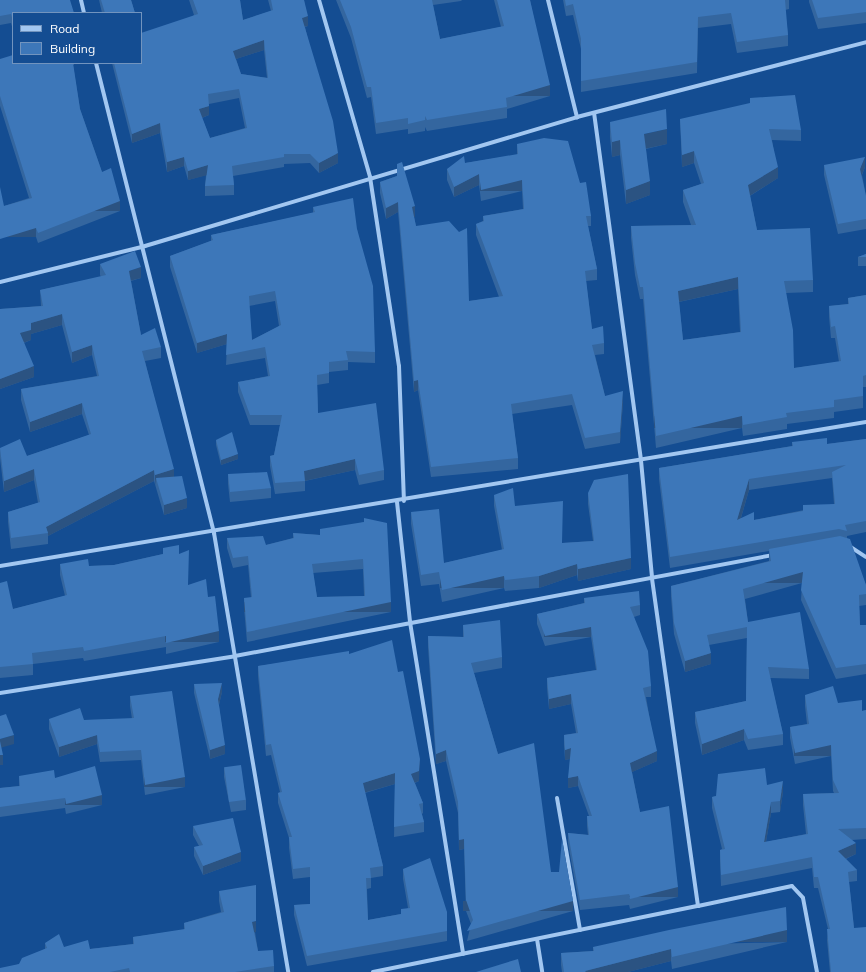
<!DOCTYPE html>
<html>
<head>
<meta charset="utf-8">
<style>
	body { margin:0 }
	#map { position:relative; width:866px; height:972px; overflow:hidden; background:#144d92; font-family:Mulish,sans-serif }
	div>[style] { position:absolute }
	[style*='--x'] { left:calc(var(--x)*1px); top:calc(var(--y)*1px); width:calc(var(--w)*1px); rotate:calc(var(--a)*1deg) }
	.minor>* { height:4px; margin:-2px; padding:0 2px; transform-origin:2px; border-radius:2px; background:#a2c7f1 }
	.wall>* { inset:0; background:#34669f }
	.shaded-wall>* { inset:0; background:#2b5382; transform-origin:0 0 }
	.building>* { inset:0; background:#3d77b9; transform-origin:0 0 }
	span { translate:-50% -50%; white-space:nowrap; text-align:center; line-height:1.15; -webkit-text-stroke:3px #144d92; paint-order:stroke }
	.legend { position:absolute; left:12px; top:12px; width:130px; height:52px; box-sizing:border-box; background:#144d92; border:1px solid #7294be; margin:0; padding:5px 7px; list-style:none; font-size:12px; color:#fff }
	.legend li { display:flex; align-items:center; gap:8px; height:20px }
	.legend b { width:20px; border:1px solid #7294be }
</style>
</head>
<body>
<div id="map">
	<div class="minor">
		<div style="--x:81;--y:0;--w:13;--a:77"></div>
		<div style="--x:319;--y:0;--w:184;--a:73.9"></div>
		<div style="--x:370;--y:177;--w:191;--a:81.3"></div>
		<div style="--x:399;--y:366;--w:135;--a:87.9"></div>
		<div style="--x:548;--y:0;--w:121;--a:76.1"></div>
		<div style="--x:96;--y:63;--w:485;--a:75.9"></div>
		<div style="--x:214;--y:533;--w:445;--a:80.4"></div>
		<div style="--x:0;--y:282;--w:149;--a:-13.9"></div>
		<div style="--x:145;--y:246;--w:451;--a:-16.6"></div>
		<div style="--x:577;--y:117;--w:299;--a:-14.5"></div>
		<div style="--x:397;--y:502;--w:121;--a:83.8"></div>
		<div style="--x:410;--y:622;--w:336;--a:80.9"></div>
		<div style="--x:849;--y:546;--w:20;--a:33"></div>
		<div style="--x:0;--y:566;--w:878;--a:-9.44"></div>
		<div style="--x:0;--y:693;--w:238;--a:-8.9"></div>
		<div style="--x:235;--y:656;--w:547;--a:-10.63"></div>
		<div style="--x:557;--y:798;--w:134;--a:80.1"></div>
		<div style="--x:698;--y:906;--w:96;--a:-12"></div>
		<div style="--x:792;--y:886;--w:16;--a:47"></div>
		<div style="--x:803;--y:898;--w:75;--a:79.3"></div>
		<div style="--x:537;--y:939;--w:33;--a:81"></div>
		<div style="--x:373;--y:972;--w:332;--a:-11.5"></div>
		<div style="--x:698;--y:906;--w:332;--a:-98"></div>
		<div style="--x:652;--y:577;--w:118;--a:-95.4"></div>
		<div style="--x:641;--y:460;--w:349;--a:-97.7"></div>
	</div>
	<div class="wall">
		<div style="clip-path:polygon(0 0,13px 13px,13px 30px,11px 23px,0 25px)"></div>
		<div style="clip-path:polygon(99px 0,131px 0,135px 13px,102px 13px)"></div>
		<div style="clip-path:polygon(evenodd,189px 0,240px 0,243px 20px,271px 11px,268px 0,304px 0,308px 26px,305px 27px,338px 163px,319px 173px,310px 163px,284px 164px,284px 167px,233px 176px,234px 185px,234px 195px,205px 196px,205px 186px,206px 175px,188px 180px,184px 166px,167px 172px,160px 133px,132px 143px,112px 63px,141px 63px,194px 15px,189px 0,264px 50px,267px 78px,241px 74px,236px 59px,264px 50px,189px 0,239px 98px,245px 128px,210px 138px,202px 118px,209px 115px,209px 104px,239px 98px)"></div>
		<div style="clip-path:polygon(336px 0,462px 0,461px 1px,433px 5px,440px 39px,501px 27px,494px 0,530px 0,550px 96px,507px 109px,507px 118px,427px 131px,425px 127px,425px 131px,408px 134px,408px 129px,376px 134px,371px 97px,367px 98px,351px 38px)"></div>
		<div style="clip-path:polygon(563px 0,789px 0,789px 9px,785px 10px,788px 35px,788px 46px,737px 53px,731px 24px,698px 28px,697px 73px,581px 92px,581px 49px,573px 15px,566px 16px)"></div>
		<div style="clip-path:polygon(809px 0,866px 0,866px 23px,818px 29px,809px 2px)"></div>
		<div style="clip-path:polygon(0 59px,13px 63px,74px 63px,74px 65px,73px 65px,80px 109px,102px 172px,120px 211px,38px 243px,36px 237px,4px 206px,29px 198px,0 106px)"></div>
		<div style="clip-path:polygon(evenodd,680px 119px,801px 130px,801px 141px,772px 140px,778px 178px,750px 196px,757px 230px,813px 280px,813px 292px,786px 293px,794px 368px,839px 362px,835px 338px,831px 338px,829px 317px,829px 306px,848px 304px,848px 298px,866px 295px,866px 387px,863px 387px,863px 408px,834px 412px,834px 418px,787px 424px,787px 429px,743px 436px,742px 428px,656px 448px,643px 299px,640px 299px,635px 275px,631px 238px,631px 226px,691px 225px,683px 202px,683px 190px,701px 184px,694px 163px,682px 167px,680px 119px,738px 289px,740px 332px,683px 340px,679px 302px,738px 289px)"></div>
		<div style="clip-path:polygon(610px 122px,667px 144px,646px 149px,650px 195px,626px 204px,620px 155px,612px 157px,610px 137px)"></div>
		<div style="clip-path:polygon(517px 144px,580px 183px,591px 216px,591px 226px,588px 226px,597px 269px,597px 280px,586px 281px,592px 329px,604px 343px,604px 354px,595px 355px,605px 396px,623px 402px,620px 443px,585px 449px,572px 405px,512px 414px,518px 458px,518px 469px,431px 477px,418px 390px,414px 392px,398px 212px,386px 219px,380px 193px,380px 182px,397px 176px,397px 164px,415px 217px,414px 217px,416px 226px,469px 301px,499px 297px,476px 235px,476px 224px,483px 221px,483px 216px,523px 209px,522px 191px,481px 201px,479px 185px,454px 197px,447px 180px,447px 169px,465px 163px,517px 155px)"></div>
		<div style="clip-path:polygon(824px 165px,865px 167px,862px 175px,866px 196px,866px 229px,838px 234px,824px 175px)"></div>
		<div style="clip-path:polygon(evenodd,313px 207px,357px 229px,375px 352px,375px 363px,348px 362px,348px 370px,329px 372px,329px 383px,317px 385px,318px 413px,384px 470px,384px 480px,359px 485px,355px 470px,305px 481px,305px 491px,275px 494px,270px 466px,270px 456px,274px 455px,280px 425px,250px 425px,238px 392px,238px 382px,268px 376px,265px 358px,226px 365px,227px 344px,197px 353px,170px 267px,170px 256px,211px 241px,211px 235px,313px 213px,313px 207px,275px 301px,279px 326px,252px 340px,249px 306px,275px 301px)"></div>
		<div style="clip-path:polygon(866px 254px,866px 266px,858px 266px,858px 257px)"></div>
		<div style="clip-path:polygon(100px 264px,141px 278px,131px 281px,141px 335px,161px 347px,161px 358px,145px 361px,174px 477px,187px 508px,164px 515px,154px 481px,48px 536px,48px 544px,11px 549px,8px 522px,8px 512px,38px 503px,34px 480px,4px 492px,0 458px,0 448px,27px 456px,89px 435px,82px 414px,30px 432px,21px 400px,21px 389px,97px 376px,92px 355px,72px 363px,62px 325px,31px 334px,31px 340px,24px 343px,34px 377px,0 389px,0 309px,41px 306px,40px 290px,101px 277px,100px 275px)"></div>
		<div style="clip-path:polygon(evenodd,866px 434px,866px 532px,847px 536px,847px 538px,866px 585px,866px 605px,859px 606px,860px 625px,866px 625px,866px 674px,836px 679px,801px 600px,802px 583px,745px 599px,748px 622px,809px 669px,809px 679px,770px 678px,783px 734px,783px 745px,748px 750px,744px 740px,702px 755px,695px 723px,695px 712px,746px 701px,747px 638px,709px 645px,711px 664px,685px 672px,674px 634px,671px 597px,671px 586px,769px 561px,769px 551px,670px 568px,659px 479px,659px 468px,792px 446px,792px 442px,827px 444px,866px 439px,866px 434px,832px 478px,834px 504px,754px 520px,741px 518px,749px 490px,832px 478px)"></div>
		<div style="clip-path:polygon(216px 440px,238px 459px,221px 465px,216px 445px)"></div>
		<div style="clip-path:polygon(228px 474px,271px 488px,271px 498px,230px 502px,228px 484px)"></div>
		<div style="clip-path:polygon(588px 493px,631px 569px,578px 581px,577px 575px,539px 588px,505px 591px,504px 588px,442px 602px,439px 584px,421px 586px,411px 524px,411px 512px,444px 563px,502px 550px,494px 506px,494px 495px,515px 506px,562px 543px,593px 541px,588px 504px)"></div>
		<div style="clip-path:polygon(evenodd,364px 522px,391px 612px,247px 642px,244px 608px,244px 598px,251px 598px,248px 565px,233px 568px,227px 548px,227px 538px,266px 545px,293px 538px,293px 533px,320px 535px,364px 522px,363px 569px,364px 596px,317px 597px,313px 573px,363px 569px)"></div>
		<div style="clip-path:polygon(163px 548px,179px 554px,188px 585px,208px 597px,219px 642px,166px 654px,166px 647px,84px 661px,83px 658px,33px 664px,33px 675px,0 678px,0 583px,13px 609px,65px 596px,60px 575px,60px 564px,89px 566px,114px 565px,163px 554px)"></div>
		<div style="clip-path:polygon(584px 598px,640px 605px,640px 615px,634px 617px,651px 686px,651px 697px,646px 697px,657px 761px,632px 772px,640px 812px,678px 897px,630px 909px,629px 905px,580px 910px,568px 843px,568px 833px,588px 835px,587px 826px,587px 816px,589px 816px,578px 786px,568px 788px,570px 759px,565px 760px,564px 745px,564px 735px,576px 733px,571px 704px,549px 709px,547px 688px,547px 678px,596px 670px,591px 637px,545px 646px,537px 624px,537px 614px,584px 603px)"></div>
		<div style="clip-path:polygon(463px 625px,502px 657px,502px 668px,474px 673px,498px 754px,551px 872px,573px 911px,467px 941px,471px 924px,466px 911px,464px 849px,459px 850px,458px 813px,446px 761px,436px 764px,428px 647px,428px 636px,463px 637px)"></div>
		<div style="clip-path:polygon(349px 654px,419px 781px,415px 783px,423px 803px,423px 813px,422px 814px,424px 822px,424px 832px,394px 837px,395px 784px,365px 793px,383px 866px,383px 876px,371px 878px,371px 888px,367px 889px,368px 920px,401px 914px,408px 908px,403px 879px,403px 869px,447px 912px,447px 941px,307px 966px,294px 915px,294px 905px,310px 904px,310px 877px,293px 879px,289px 848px,289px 838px,278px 803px,278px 793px,280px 792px,271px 755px,266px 756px,258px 676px,258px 666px)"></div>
		<div style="clip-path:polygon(194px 684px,222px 692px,219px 705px,225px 754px,210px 759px,194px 693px)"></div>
		<div style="clip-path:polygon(805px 695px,838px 703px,862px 711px,866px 710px,866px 839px,852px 840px,856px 854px,846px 859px,857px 870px,857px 881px,849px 882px,854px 928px,866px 972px,830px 972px,827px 940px,828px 929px,818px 888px,814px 888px,812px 868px,721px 886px,720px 861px,720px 850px,722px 849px,712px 808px,712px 797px,767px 785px,783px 792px,780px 812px,771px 813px,766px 842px,806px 834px,803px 805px,803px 794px,834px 793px,833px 791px,831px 756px,795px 764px,790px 738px,790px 727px,807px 724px,805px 706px)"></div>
		<div style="clip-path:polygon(130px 696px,185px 787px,145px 795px,141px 760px,100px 762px,97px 744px,59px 757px,49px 729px,49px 719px,84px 720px,132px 719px,130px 706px)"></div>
		<div style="clip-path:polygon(224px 767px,246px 800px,246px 810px,231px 812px,224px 777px)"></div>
		<div style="clip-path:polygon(19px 776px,55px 778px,102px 805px,66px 814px,65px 808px,0 817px,0 788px,19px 786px)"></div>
		<div style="clip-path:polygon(193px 826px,241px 861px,203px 875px,194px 856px,194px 847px,199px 846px,193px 835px)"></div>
		<div style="clip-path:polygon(219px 891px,256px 932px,255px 932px,258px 951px,274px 966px,274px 972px,0 972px,19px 964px,45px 949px,45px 943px,64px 947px,90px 949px,133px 944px,133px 937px,184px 930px,184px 923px,221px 912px,219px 901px)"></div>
		<div style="clip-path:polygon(787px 942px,672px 969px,671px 961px,628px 972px,562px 972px,561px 965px,561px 953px,593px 951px,593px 947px)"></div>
	</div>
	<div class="shaded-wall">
		<div style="clip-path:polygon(308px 16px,308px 26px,302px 27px,302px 18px)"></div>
		<div style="clip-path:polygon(264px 40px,264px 50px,233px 60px,233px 51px)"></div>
		<div style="left:550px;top:85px;width:11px;height:46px;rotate:90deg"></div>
		<div style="clip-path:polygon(209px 106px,209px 115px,199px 119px,199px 109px)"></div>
		<div style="clip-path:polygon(160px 123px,160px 133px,132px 143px,132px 134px)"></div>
		<div style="clip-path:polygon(667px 129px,667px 144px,644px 149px,644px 134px)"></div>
		<div style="clip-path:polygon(620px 140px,620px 155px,612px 157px,612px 142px)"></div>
		<div style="clip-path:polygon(694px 151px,694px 163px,682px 167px,682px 155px)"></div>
		<div style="clip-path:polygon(338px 153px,338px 163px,319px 173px,319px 163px)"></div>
		<div style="clip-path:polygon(184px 157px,184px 166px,167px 172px,167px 162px)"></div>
		<div style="clip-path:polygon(865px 157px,865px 167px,860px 179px,860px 169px)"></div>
		<div style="clip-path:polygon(208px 165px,208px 175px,188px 180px,188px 171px)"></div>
		<div style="clip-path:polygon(778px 167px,778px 178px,748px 197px,748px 185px)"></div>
		<div style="clip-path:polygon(479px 174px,479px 185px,454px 197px,454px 187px)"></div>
		<div style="left:522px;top:180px;width:11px;height:42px;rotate:90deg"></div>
		<div style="clip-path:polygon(650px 181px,650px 195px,626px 204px,626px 190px)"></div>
		<div style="left:120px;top:201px;width:10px;height:88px;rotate:90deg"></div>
		<div style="clip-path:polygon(398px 202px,398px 212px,386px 219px,386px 208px)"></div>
		<div style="left:415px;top:206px;width:11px;height:3px;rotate:90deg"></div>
		<div style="left:36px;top:228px;width:9px;height:38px;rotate:90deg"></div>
		<div style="clip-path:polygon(141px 267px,141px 278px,129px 281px,129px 271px)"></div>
		<div style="clip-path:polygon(738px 277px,738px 289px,678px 302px,678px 291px)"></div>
		<div style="clip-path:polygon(62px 314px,62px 325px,31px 334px,31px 340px,20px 344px,20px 333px,31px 323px)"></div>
		<div style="clip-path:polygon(227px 334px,227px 344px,197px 353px,197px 343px)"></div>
		<div style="clip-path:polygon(92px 345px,92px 355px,72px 363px,72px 352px)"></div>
		<div style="clip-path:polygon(34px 366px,34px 377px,0 389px,0 379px)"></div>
		<div style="clip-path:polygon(418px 380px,418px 390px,414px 392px,414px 381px)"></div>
		<div style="clip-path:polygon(623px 391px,623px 402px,620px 443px,620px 432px)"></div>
		<div style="clip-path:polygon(82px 403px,82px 414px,30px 432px,30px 422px)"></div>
		<div style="left:742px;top:416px;width:12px;height:88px;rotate:90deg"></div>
		<div style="clip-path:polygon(238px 454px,238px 459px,221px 465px,221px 460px)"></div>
		<div style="clip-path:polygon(355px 459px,355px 470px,304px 481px,304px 471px)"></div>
		<div style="clip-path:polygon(34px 469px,34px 480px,4px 492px,4px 481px)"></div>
		<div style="clip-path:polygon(174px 469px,174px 480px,156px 478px,155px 486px,155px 475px)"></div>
		<div style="clip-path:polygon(154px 470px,154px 481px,48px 536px,48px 533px,46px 527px)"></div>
		<div style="clip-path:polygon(749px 479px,749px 490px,737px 531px,737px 520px)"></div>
		<div style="clip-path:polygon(187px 498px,187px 508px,164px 515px,164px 505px)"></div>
		<div style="clip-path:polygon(631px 558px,631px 569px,578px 581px,578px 569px)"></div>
		<div style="clip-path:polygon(577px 564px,577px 575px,539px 588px,539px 576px)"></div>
		<div style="left:803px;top:572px;width:11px;height:62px;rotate:90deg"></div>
		<div style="left:504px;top:576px;width:12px;height:64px;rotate:90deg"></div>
		<div style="left:391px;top:602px;width:10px;height:147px;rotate:90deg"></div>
		<div style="left:591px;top:627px;width:10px;height:47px;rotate:90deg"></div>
		<div style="left:219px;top:631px;width:11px;height:54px;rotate:90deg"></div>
		<div style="clip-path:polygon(711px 653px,711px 664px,685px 672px,685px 661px)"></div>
		<div style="clip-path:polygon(222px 683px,222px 692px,218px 708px,218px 699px)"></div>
		<div style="clip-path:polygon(571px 694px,571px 704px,549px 709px,549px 699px)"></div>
		<div style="clip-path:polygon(744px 729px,744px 740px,702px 755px,702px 744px)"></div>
		<div style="clip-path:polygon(14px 735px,14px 744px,0 748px,0 739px)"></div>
		<div style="clip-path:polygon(97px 735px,97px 744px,59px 757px,59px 747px)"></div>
		<div style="clip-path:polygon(225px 745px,225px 754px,210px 759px,210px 750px)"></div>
		<div style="left:831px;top:745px;width:11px;height:37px;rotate:90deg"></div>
		<div style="clip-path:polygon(571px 748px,571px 759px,565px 760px,565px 750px)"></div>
		<div style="clip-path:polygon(446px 750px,446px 761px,436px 764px,436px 754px)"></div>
		<div style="clip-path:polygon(657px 751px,657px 761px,630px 773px,630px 763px)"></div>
		<div style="left:0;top:755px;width:3px;height:10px"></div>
		<div style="clip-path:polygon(420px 759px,419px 781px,411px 784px,411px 774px)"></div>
		<div style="clip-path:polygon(395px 773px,395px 784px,363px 793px,363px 783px)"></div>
		<div style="clip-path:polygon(578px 776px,578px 786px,568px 788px,568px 778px)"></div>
		<div style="left:185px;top:777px;width:10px;height:41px;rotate:90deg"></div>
		<div style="clip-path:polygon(783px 781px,783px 792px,780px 812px,780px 801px)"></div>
		<div style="left:102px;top:795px;width:10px;height:37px;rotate:90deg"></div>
		<div style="clip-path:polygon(771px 802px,771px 813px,764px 853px,764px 842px)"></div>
		<div style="clip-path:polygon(464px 839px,464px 849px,459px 850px,459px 840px)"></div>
		<div style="clip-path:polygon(856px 843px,856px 854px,838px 862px,838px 851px)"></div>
		<div style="clip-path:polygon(241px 852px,241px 861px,203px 875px,203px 866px)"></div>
		<div style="left:678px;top:887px;width:10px;height:49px;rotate:90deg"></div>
		<div style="left:573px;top:901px;width:10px;height:110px;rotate:90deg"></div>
		<div style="clip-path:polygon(256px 921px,256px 932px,252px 933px,252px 922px)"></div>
		<div style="left:787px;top:930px;width:12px;height:118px;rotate:90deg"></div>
		<div style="clip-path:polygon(671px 949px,671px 961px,628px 972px,585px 972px,585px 971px)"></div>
	</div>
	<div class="building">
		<div style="clip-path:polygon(0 0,70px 0,74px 13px,13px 13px,13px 21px,11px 14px,0 16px)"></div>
		<div style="clip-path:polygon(101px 0,131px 0,135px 13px,105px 13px)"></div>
		<div style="clip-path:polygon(evenodd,193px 0,240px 0,243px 20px,273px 10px,271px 0,304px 0,308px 16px,302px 18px,333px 121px,338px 153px,319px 163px,310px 154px,284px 154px,284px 157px,232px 166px,234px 185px,205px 186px,208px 165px,188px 171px,184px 157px,167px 162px,160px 123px,132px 134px,114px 63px,141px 63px,141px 33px,198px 14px,193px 0,264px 40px,268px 78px,241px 74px,233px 51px,264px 40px,193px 0,239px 89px,247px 128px,210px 138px,199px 109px,209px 106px,208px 94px,239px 89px)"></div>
		<div style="clip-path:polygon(340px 0,432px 0,440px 39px,504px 26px,497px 0,530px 0,550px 85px,506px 98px,507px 107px,427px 120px,425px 116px,425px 120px,408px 124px,408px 118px,376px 123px,371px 87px,367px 87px,351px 27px)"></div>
		<div style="clip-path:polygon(565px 0,785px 0,788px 35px,737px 42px,731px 13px,698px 17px,697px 62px,581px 81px,581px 39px,573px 4px,566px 6px)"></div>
		<div style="clip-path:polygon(812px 0,866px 0,866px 12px,818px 18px)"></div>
		<div style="clip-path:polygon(13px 55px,13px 63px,73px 63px,80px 109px,102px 172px,111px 168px,120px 201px,38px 233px,36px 228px,0 239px,0 187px,4px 206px,32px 198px,0 96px,0 59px)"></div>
		<div style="clip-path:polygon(evenodd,795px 95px,801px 130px,769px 129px,778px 167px,748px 185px,757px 230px,810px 228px,813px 280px,784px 281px,793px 330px,794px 368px,841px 361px,835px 326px,831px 327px,829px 306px,849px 304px,848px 298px,866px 295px,866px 375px,863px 376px,863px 396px,834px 400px,834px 407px,786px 413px,787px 417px,743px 425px,742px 416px,656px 436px,643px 287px,640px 287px,635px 263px,631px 226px,696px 225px,683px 190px,704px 183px,694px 151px,682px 155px,680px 119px,750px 103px,750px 98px,795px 95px,738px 277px,741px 332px,683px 340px,678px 291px,738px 277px)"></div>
		<div style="clip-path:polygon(666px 109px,667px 129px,644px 134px,650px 181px,626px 190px,620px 140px,612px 142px,610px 122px)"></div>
		<div style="clip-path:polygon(544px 138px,568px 141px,580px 183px,586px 182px,591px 216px,586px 216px,597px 269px,585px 271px,592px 329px,603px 326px,604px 343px,592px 345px,605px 396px,623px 391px,620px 432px,585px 438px,572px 394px,511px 404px,518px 458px,431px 467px,418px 380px,414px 381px,398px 202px,386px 208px,380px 182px,397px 176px,397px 164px,402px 162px,415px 206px,412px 207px,416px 226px,449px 221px,459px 232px,467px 228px,469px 301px,503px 296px,476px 224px,484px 221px,483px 216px,524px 209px,522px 180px,481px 190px,479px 174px,454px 187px,447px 169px,464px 156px,465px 163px,518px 154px,517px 144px)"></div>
		<div style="clip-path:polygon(865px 157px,860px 169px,866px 196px,866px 219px,838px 224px,824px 165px)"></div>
		<div style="clip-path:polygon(evenodd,353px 198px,357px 229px,373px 286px,375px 352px,346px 351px,348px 360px,329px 362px,329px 373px,317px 375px,318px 413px,376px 403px,384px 470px,359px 475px,355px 459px,304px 471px,305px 481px,275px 483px,270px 456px,274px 455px,282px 415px,250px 415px,238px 382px,270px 376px,265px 347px,226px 355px,227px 334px,197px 343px,170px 256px,213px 240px,211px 235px,315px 212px,313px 207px,353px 198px,275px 291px,281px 325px,252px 340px,249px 296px,275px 291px)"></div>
		<div style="clip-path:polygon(135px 251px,141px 267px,129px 271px,141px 335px,155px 328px,161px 347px,142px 351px,174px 469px,155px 475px,154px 470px,46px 527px,48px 533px,11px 538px,8px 512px,40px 502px,34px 469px,4px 481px,0 448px,20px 439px,27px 456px,91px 434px,82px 403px,30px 422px,21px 389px,99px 376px,92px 345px,72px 352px,62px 314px,31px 323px,31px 330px,20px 333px,34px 366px,0 379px,0 309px,43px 306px,40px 290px,106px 275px,100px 264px)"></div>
		<div style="clip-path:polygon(866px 254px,866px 257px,858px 257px)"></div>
		<div style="clip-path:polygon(232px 432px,238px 454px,221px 460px,216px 440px)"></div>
		<div style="clip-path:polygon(evenodd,827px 438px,827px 444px,866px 439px,866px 521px,845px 525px,847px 531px,839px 529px,670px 557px,659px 468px,793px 446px,792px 442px,827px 438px,846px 465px,832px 472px,835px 504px,803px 505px,803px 511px,754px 520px,754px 512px,737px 520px,749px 479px,846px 465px)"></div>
		<div style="clip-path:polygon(267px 472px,271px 488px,230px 492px,228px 474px)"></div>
		<div style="clip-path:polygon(628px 474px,631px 558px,578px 569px,577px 564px,539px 576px,505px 580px,504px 576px,442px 590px,439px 572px,421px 575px,411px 512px,439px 509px,444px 563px,504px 549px,494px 495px,513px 488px,515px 506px,563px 501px,562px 543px,594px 541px,588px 493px,594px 480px)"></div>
		<div style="clip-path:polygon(182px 476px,187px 498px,164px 505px,156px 478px)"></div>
		<div style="clip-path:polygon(evenodd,364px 518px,387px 523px,391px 602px,247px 632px,244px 598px,252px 597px,248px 556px,233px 558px,227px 538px,263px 536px,266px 545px,294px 538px,293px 533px,320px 535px,320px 529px,364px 522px,364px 518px,363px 559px,365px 596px,317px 597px,312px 564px,363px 559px)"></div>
		<div style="clip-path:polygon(840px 536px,850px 539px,866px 585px,866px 594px,859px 595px,860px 625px,866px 625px,866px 664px,836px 668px,801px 590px,803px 572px,743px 589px,748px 622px,800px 612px,809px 669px,768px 667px,783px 734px,748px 739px,744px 729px,702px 744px,695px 712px,746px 701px,747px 627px,707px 635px,711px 653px,685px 661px,674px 623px,671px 586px,771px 561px,769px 549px)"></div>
		<div style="clip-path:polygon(179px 545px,179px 554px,189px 550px,188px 585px,206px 579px,208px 597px,215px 596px,219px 631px,166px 643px,166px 636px,84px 651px,83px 647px,32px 653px,33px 664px,0 667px,0 583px,7px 581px,13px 609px,67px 595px,60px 564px,88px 559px,89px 566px,114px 565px,163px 554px,163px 548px)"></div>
		<div style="clip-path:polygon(639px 591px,640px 605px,630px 607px,648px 651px,651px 686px,643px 688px,657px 751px,630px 763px,640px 812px,669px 806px,678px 887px,630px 899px,629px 894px,580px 900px,568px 833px,589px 835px,587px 816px,592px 816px,578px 776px,568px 778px,571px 748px,565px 750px,564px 735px,578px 733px,571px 694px,549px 699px,547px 678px,597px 670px,591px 627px,545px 636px,537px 614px,585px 603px,584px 598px)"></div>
		<div style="clip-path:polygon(500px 620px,502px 657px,471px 663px,498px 754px,534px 743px,551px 872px,559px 872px,562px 839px,573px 901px,467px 931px,473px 920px,466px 900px,464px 839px,459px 840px,458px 802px,446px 750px,436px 754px,428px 636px,464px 637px,463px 625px)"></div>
		<div style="clip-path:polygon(392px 640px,398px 672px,403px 671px,420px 759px,419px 771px,411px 774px,423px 803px,419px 804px,424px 822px,394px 827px,395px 773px,363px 783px,383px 866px,370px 868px,371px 878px,366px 878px,368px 920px,401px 914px,401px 909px,410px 908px,403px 869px,430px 858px,447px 912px,447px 931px,307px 956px,294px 905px,310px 904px,310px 867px,293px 869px,289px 837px,292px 837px,278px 793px,282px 792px,271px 744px,266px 745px,258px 666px,349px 651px,349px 654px)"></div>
		<div style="clip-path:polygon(222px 683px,218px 699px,225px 745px,210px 750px,194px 684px)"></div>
		<div style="clip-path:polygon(833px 686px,838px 703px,862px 700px,862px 711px,866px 710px,866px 828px,838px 829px,856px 843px,838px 851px,857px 870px,848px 872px,854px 928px,866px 927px,866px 972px,831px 972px,827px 929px,830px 929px,818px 877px,814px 877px,812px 857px,721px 875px,720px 850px,725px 849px,712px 797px,716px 796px,718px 774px,765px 768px,767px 785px,783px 781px,780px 801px,771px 802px,764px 842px,808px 834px,803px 794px,839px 793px,833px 780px,831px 745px,795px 753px,790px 727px,809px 724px,805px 695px)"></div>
		<div style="clip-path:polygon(172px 691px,185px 777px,145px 785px,141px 750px,100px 752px,97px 735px,59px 747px,49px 719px,80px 708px,84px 720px,134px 718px,130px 696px)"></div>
		<div style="clip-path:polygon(6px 714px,14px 735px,0 739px,0 716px)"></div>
		<div style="clip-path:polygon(0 741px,3px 755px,0 755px)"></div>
		<div style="left:241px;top:765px;width:35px;height:17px;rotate:82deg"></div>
		<div style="clip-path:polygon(95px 766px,102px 795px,66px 804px,65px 798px,0 807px,0 788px,20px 786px,19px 776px,54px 770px,55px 778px)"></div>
		<div style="clip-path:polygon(233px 818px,241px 852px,203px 866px,194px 847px,203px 845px,193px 826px)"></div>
		<div style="clip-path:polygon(256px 885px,256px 921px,252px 922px,258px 951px,273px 950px,274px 966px,235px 972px,130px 972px,129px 968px,110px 972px,0 972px,0 968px,19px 964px,22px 958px,47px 948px,45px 943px,59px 934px,64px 947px,88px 940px,90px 949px,134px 944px,133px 937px,185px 929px,184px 923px,224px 912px,219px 891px)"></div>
		<div style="clip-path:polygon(786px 907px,787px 930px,672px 957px,671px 949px,585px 971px,586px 972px,564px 972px,561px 953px,594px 951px,593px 947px,669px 930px)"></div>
		<div style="clip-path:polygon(518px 959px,521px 972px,476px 972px)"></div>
	</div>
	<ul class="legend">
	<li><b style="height:5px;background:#a2c7f1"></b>Road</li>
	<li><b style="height:11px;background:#3d77b9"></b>Building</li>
	</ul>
</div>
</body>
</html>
